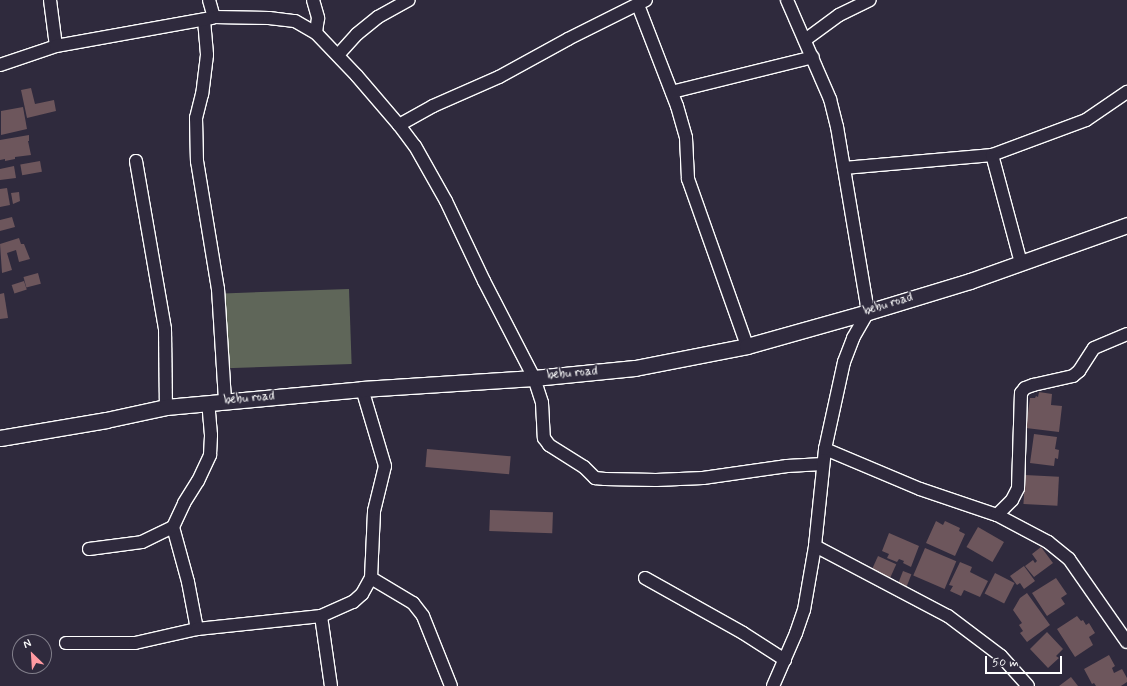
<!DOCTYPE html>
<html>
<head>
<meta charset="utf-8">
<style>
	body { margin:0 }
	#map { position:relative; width:1127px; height:686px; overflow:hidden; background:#2f2a3d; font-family:Mynerve,sans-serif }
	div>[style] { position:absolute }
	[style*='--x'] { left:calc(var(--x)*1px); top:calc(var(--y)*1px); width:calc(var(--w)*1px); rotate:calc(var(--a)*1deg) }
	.green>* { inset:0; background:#5f6659; transform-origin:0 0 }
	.building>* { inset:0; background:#6d565c; transform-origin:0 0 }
	.roads { filter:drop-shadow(1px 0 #fff) drop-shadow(-1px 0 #fff) drop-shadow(0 1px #fff) drop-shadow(0 -1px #fff) }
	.minor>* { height:12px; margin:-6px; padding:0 6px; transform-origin:6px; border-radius:6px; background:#2f2a3d }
	.tertiary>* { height:15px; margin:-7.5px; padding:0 7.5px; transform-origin:7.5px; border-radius:7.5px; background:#2f2a3d }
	span { translate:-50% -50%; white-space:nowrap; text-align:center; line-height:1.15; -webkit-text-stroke:3px #2f2a3d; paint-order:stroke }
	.street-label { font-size:13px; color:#fff }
	.north { position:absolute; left:12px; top:634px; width:40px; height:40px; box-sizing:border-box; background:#2f2a3d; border:1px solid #827f8b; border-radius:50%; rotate:335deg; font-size:11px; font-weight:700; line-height:16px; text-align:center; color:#fff }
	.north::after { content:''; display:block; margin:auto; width:14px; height:18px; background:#ff9aa2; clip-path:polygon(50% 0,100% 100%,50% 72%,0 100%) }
	.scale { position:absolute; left:985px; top:656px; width:77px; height:18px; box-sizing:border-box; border:2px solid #fff; border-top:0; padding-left:5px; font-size:12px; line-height:14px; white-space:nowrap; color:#fff; -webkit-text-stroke:3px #2f2a3d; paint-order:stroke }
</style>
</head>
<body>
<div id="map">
	<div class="green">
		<div style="left:349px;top:289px;width:75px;height:126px;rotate:88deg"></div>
	</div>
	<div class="building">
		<div style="clip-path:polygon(31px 88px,35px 104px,54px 100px,56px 111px,27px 118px,21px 90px)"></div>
		<div style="clip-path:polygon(23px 107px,27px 129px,1px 135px,1px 111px)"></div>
		<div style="clip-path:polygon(29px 135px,29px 141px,28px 141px,31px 155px,15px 157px,15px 159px,5px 161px,5px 159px,0 160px,0 140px)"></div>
		<div style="left:40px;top:161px;width:11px;height:20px;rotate:80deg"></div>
		<div style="clip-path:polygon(14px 166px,16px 178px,0 180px,0 169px)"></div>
		<div style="clip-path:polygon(7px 188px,10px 205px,0 207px,0 189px)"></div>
		<div style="clip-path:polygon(19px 192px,20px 201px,13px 204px,11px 193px)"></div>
		<div style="clip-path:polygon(12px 217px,15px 227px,0 231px,0 220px)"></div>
		<div style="clip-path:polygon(19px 238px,21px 244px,24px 244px,30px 259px,19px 262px,16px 250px,7px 253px,12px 270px,2px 273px,0 244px)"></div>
		<div style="left:38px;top:273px;width:11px;height:15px;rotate:75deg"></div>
		<div style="left:24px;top:281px;width:9px;height:13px;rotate:72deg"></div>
		<div style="clip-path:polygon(4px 293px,8px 318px,0 319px,0 294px)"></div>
		<div style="clip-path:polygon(1039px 392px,1052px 394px,1051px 405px,1062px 406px,1059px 432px,1026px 428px,1030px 398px,1035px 398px,1036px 396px,1038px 397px)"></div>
		<div style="clip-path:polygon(1034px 434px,1057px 437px,1055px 449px,1059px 450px,1058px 459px,1055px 458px,1054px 466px,1030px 463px)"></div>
		<div style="left:427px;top:449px;width:84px;height:18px;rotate:5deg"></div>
		<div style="left:1025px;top:475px;width:34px;height:29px;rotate:3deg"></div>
		<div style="left:490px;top:510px;width:63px;height:21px;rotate:2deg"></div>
		<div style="clip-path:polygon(936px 521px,943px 525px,945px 521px,960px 528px,959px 531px,965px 534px,955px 556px,926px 543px)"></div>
		<div style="left:978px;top:527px;width:30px;height:23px;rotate:30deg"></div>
		<div style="clip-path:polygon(889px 533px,919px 546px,911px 567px,903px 563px,904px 561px,899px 559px,897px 562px,887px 558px,889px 554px,882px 551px)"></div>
		<div style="clip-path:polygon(1041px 547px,1053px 563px,1034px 577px,1025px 566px,1033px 560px,1035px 563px,1037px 561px,1032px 554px)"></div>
		<div style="left:925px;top:548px;width:34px;height:30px;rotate:23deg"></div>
		<div style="left:878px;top:556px;width:20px;height:16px;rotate:24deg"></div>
		<div style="clip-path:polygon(960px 562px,972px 567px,970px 572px,988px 581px,980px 597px,964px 590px,961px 596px,950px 591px,953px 586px,949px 585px)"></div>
		<div style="clip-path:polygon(1024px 566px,1035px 581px,1024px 589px,1020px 583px,1017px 585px,1010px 576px)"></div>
		<div style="left:903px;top:571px;width:9px;height:14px;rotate:21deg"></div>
		<div style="left:995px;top:573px;width:22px;height:23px;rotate:27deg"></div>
		<div style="clip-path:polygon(1056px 578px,1067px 594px,1061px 598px,1065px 604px,1047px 616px,1032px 593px)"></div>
		<div style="clip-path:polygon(1027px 593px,1050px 625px,1027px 642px,1020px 633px,1023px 631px,1019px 625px,1022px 623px,1013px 610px,1020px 598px)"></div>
		<div style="clip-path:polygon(1077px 616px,1081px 621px,1083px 620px,1086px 625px,1089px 623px,1095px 633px,1089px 637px,1093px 645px,1075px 657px,1057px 629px)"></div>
		<div style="clip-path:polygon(1047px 632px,1063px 649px,1056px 656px,1059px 658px,1048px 668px,1030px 649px)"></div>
		<div style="clip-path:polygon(1109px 655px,1115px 666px,1112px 668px,1114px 673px,1122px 669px,1127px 678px,1127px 682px,1121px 686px,1096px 686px,1094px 683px,1092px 684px,1084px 669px)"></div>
		<div style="clip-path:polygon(1071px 677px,1078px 686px,1059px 686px)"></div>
	</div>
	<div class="roads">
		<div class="minor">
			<div style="--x:50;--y:0;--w:46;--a:82.6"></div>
			<div style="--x:209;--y:0;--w:18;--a:74"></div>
			<div style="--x:214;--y:17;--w:55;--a:1"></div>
			<div style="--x:269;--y:18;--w:26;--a:7"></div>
			<div style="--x:295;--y:21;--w:24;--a:30"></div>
			<div style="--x:316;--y:33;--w:59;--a:46.4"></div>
			<div style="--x:357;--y:76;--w:65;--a:49.4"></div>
			<div style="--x:399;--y:125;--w:26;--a:53"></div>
			<div style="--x:415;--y:146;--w:63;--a:60.6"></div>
			<div style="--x:446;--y:201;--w:89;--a:64.6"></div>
			<div style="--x:484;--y:281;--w:109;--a:62.7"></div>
			<div style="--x:534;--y:378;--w:26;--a:72"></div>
			<div style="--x:542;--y:403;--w:35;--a:87"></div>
			<div style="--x:544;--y:438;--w:9;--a:54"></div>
			<div style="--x:549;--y:445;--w:41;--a:32.2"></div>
			<div style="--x:584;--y:467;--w:16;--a:45"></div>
			<div style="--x:595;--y:478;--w:10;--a:6"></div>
			<div style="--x:605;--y:479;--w:51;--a:1.1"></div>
			<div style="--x:656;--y:480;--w:47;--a:-2.4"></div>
			<div style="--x:703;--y:478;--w:85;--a:-8.1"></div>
			<div style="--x:787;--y:466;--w:36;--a:-3"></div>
			<div style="--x:313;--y:0;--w:19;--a:74"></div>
			<div style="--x:318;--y:18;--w:15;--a:98"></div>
			<div style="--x:638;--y:5;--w:108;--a:68.9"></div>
			<div style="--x:677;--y:106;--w:33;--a:74"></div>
			<div style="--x:686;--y:138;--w:41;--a:87.2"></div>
			<div style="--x:688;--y:179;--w:177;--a:70.5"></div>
			<div style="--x:204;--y:20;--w:35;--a:85"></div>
			<div style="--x:207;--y:55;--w:39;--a:97"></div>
			<div style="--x:202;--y:94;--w:25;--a:104"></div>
			<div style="--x:196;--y:118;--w:43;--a:88.7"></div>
			<div style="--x:197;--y:161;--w:130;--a:80.7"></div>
			<div style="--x:218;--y:289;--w:112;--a:86.4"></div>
			<div style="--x:805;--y:40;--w:42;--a:-36.3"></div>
			<div style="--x:839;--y:15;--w:34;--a:-26"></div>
			<div style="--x:338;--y:55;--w:28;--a:-48"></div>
			<div style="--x:357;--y:34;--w:27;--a:-39"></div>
			<div style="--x:378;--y:17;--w:35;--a:-29"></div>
			<div style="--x:0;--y:65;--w:59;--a:-18.7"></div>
			<div style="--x:56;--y:46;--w:158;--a:-10.2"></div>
			<div style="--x:672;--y:92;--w:145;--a:-13.9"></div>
			<div style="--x:399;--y:125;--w:39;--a:-29"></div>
			<div style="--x:433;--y:106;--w:72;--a:-23.7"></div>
			<div style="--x:499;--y:77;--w:79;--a:-28.8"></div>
			<div style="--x:568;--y:39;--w:87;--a:-26.6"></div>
			<div style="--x:136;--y:161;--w:170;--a:80.2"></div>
			<div style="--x:165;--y:329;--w:78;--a:89.3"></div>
			<div style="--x:844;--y:168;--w:149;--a:-5"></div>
			<div style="--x:1021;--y:263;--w:112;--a:-105"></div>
			<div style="--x:992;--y:155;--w:100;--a:-20.4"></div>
			<div style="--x:1086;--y:120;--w:50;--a:-34.3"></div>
			<div style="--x:825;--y:449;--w:103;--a:22.8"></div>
			<div style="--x:920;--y:489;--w:81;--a:18.7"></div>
			<div style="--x:997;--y:515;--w:58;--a:27.9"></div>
			<div style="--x:1048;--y:542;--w:27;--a:39"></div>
			<div style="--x:1069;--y:559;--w:101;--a:55.1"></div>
			<div style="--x:997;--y:515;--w:21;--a:-45"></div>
			<div style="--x:1012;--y:500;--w:13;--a:-63"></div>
			<div style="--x:1018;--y:488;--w:95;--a:-88.2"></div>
			<div style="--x:1021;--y:393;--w:6;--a:-51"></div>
			<div style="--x:1025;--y:388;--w:9;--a:-21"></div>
			<div style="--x:1033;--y:385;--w:41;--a:-12.7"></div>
			<div style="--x:1073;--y:376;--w:8;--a:-40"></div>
			<div style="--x:1079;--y:371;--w:27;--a:-57"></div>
			<div style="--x:1094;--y:348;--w:36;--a:-23"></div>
			<div style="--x:173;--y:527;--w:57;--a:74.7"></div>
			<div style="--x:188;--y:582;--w:48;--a:79.2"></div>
			<div style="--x:815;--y:546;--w:150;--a:27.8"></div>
			<div style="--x:948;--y:616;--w:66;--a:37"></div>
			<div style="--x:1001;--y:656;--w:40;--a:48"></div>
			<div style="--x:89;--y:549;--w:53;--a:-7.5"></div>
			<div style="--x:142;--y:542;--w:34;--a:-26"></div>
			<div style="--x:173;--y:527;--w:26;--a:-65"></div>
			<div style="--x:184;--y:503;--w:26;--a:-58"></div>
			<div style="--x:198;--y:481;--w:29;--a:-65"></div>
			<div style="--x:210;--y:455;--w:20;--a:-87"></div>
			<div style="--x:211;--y:435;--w:32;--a:-95"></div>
			<div style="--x:371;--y:578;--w:49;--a:30.8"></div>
			<div style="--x:413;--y:603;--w:16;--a:52"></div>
			<div style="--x:423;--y:616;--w:75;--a:68.2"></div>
			<div style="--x:645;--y:578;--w:112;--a:29.3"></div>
			<div style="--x:743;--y:633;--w:50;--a:32.7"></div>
			<div style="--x:321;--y:616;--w:71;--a:81.9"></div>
			<div style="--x:66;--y:643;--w:69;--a:0"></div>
			<div style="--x:135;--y:643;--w:64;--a:-12.7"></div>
			<div style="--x:197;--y:629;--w:125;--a:-6"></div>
			<div style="--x:321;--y:616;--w:35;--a:-24"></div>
			<div style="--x:353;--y:602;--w:12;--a:-42"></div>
			<div style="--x:362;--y:594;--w:18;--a:-61"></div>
			<div style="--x:371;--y:578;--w:67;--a:-87.4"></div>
			<div style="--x:374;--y:511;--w:46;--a:-76.3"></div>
			<div style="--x:385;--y:466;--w:80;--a:-106.6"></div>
			<div style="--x:773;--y:686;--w:58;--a:-66.5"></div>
			<div style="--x:796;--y:633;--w:24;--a:-71"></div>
			<div style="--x:804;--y:610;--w:65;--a:-80.2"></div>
			<div style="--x:815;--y:546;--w:98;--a:-84.1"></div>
			<div style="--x:825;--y:449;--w:89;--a:-77.7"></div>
			<div style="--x:844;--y:362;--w:26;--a:-69"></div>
			<div style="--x:853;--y:338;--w:30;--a:-60"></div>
			<div style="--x:868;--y:312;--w:188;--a:-99.5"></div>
			<div style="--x:837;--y:127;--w:29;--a:-104"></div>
			<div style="--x:830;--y:99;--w:108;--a:-113.5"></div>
		</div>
		<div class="tertiary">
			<div style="--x:0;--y:438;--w:108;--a:-9.6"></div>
			<div style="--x:106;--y:420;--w:61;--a:-12.2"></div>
			<div style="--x:166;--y:407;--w:197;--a:-5.2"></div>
			<div style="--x:362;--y:389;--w:172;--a:-3.7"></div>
			<div style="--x:534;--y:378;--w:101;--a:-5.7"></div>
			<div style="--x:635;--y:368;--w:114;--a:-11.1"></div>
			<div style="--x:747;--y:346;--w:126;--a:-15.7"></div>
			<div style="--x:868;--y:312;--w:107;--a:-16.9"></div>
			<div style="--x:970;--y:281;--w:167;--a:-19.6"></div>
		</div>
	</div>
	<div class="street-label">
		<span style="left:888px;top:305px;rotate:-17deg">bebu road</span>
		<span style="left:572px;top:374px;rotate:-5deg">bebu road</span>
		<span style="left:249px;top:399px;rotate:-5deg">bebu road</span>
	</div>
	<div class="north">N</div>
	<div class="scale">50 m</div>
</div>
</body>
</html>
